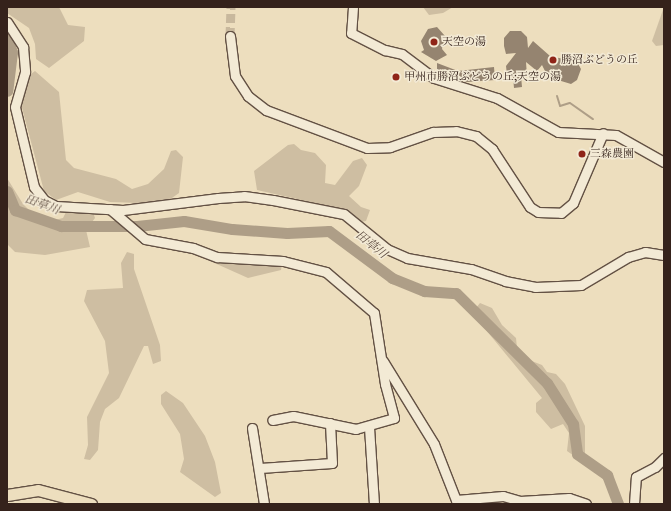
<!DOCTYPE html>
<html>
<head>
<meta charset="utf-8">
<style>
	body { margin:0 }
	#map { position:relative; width:671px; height:511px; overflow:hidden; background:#eddebe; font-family:"IM FELL Great Primer","Noto Serif JP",serif }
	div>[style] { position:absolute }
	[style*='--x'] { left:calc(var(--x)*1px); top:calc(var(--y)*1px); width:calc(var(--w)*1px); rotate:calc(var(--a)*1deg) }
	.green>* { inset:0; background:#cebea2 }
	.stream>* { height:2px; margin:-1px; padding:0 1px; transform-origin:1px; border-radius:1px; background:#ae9e87 }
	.river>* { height:11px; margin:-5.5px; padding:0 5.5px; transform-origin:5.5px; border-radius:5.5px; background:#ae9e87 }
	.building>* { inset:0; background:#958470 }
	.minor-tunnel>* { height:9px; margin-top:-4.5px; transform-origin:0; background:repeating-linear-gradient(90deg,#c8b89d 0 9px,transparent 0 13.5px) }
	.roads { filter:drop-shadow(1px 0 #635144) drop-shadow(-1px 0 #635144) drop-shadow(0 1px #635144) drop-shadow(0 -1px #635144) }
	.minor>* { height:9px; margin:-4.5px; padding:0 4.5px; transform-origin:4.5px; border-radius:4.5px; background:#f3ead5 }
	.major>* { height:11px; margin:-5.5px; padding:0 5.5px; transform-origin:5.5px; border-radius:5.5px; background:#eddebe }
	.dots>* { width:11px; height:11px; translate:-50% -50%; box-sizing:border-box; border:2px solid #f3ead5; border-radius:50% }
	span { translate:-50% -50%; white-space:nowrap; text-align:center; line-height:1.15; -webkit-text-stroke:3px #f3ead5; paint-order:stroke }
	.poi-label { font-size:11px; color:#35221b }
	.left { translate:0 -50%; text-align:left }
	.water-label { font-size:12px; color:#5f4d41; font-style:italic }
	.frame { position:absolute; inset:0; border:8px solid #35221b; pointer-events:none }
</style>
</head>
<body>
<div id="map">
	<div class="green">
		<div style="clip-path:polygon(7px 7px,59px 7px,68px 25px,85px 27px,84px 41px,49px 68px,36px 59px,35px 44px,29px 28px,7px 13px)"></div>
		<div style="clip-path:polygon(423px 7px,453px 7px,443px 13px,429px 15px)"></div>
		<div style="clip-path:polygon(664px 7px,664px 45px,656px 46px,652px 41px)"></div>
		<div style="clip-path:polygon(35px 71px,59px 92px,66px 160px,74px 168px,116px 179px,132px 189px,148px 184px,164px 169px,171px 151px,176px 150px,183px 157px,179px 193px,169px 200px,139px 203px,110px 202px,78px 192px,56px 200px,44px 191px,21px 104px,31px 74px)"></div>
		<div style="clip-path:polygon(294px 144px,301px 150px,315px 153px,326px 165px,325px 183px,335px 185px,353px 161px,362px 158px,367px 165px,359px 186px,349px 196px,361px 207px,370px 210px,366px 221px,361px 222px,350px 213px,337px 208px,257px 190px,254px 171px,288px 145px)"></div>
		<div style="clip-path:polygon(7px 178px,23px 204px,42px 223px,63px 218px,66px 212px,93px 212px,95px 218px,86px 230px,90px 247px,45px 255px,15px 252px,7px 244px)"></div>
		<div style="clip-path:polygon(127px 252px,134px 254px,134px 269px,160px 345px,161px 361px,153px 364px,148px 346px,144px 346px,119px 398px,105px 409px,100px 422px,98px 450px,90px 460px,84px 459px,88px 445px,87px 417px,109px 373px,105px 341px,84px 301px,87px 290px,123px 288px,121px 263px)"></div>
		<div style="clip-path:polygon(208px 256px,282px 264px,281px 270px,248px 278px,210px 261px,206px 258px)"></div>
		<div style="clip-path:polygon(480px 303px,492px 308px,502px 325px,516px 338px,517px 348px,524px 358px,542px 365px,547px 372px,556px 374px,565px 384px,585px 426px,585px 453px,577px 458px,567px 451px,569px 433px,563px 424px,551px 429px,536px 412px,536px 403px,542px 398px,472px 313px)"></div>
		<div style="clip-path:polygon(166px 391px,183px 403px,205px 436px,215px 462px,221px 493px,215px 497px,180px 472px,184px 459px,180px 434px,161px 404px,161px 395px)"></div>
	</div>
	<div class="stream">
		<div style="--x:557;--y:96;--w:10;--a:73"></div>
		<div style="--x:560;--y:106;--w:10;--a:-17"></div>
		<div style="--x:570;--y:103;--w:28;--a:35"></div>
	</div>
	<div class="river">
		<div style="--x:7;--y:39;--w:14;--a:69"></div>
		<div style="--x:12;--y:52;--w:39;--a:97"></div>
		<div style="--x:7;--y:191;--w:21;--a:67"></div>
		<div style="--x:15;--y:210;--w:49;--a:19.2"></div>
		<div style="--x:61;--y:226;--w:76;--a:0"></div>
		<div style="--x:137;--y:226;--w:47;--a:-6.1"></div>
		<div style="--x:184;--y:221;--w:49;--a:9.5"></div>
		<div style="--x:232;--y:229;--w:55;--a:4.2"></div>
		<div style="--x:287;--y:233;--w:42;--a:-2.7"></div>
		<div style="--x:329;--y:231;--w:79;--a:36.7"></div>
		<div style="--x:392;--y:278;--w:35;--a:22"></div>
		<div style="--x:424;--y:291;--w:32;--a:4"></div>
		<div style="--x:456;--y:293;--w:128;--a:44.7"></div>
		<div style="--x:547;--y:383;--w:49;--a:57.6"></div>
		<div style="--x:573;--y:424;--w:30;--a:82"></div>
		<div style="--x:577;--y:454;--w:37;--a:35"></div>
		<div style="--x:607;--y:475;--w:31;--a:69"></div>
	</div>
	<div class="building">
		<div style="clip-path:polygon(437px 27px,445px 36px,442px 49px,447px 55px,436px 61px,421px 52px,424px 50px,421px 41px,428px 29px)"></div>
		<div style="clip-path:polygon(510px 31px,521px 31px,527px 37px,528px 48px,533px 41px,550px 56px,577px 62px,581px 69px,577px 80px,571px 84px,548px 77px,542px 65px,537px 71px,526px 62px,527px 76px,521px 76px,522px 87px,514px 88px,513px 77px,507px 75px,506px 66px,516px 53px,506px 54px,504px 46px,504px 38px)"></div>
		<div style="clip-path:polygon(437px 63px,458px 71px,494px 67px,495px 80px,467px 82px,437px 73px)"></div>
	</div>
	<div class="minor-tunnel">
		<div style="--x:230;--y:36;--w:29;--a:-88"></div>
	</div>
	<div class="roads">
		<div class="minor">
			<div style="--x:353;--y:7;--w:26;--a:94"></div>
			<div style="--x:351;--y:33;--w:38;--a:27"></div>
			<div style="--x:385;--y:50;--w:17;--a:13"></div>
			<div style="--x:402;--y:54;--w:40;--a:37"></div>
			<div style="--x:434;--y:78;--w:66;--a:17.6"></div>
			<div style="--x:497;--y:98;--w:70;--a:29.1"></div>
			<div style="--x:558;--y:132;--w:58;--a:3"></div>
			<div style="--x:616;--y:135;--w:55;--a:29.4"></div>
			<div style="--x:7;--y:22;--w:30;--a:57"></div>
			<div style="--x:23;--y:47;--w:25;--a:85"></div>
			<div style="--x:25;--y:72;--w:36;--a:106"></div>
			<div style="--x:15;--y:107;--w:82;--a:76.6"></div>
			<div style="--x:34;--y:187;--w:16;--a:52"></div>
			<div style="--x:44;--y:200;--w:13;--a:27"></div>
			<div style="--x:56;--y:206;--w:67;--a:3.4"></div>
			<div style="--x:123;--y:210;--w:96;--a:-7.2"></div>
			<div style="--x:218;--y:198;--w:26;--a:-4"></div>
			<div style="--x:244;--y:196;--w:29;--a:8"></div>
			<div style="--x:273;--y:200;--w:72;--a:11.2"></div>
			<div style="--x:344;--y:214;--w:55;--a:39.1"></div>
			<div style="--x:387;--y:249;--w:22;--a:24"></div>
			<div style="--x:407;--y:258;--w:65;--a:9.8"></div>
			<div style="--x:471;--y:269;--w:36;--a:19"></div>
			<div style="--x:505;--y:281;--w:31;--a:11"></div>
			<div style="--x:535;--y:287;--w:46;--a:-2.5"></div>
			<div style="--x:581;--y:285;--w:55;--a:-30.8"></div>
			<div style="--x:628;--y:257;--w:18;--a:-16"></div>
			<div style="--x:645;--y:252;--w:19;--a:9"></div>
			<div style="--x:230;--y:36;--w:40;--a:82.9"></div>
			<div style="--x:235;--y:76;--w:24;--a:57"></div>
			<div style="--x:248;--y:96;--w:23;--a:38"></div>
			<div style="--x:266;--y:110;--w:108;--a:20.6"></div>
			<div style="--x:367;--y:148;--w:23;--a:-2"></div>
			<div style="--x:390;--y:147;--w:46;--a:-19.2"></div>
			<div style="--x:433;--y:132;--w:23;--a:-2"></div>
			<div style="--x:456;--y:131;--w:21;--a:14"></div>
			<div style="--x:476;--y:136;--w:21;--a:39"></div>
			<div style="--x:492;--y:149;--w:69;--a:56.8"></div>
			<div style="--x:530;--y:207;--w:9;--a:32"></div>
			<div style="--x:538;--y:212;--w:23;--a:2"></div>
			<div style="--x:561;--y:213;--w:16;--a:-40"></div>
			<div style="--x:573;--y:203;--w:76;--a:-66.8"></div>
			<div style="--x:110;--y:209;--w:46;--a:40.6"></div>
			<div style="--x:145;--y:239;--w:49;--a:10.6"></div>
			<div style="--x:193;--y:248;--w:26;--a:21"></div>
			<div style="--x:217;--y:257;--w:66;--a:3.5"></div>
			<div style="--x:283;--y:261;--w:44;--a:14.3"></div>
			<div style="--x:326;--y:272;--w:63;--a:40.5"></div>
			<div style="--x:374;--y:313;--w:72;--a:81.2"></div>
			<div style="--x:385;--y:384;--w:35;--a:75"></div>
			<div style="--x:394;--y:418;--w:40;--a:164"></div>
			<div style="--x:356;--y:429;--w:64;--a:-168.3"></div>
			<div style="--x:293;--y:416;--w:21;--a:169"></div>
			<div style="--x:383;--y:361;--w:97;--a:58.4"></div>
			<div style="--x:434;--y:444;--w:60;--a:68.6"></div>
			<div style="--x:456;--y:500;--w:47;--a:-4.9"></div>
			<div style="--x:503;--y:496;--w:18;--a:16"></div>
			<div style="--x:520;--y:501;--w:3;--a:90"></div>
			<div style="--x:369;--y:427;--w:77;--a:86.3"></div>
			<div style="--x:252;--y:428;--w:77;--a:81"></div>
			<div style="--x:260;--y:468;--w:72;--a:-4"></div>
			<div style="--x:332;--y:463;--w:40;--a:-92.9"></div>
			<div style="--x:520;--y:501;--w:49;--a:-3.5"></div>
			<div style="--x:569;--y:498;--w:18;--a:19"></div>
			<div style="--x:634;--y:504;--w:27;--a:-86"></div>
			<div style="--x:636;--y:477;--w:21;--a:-28"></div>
			<div style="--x:655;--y:467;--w:13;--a:-45"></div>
		</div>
		<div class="major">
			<div style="--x:7;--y:495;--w:31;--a:-9"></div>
			<div style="--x:38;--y:490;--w:55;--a:14.8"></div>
		</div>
	</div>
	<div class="dots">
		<div style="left:434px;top:42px;background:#8f2418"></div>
		<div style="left:553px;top:60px;background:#8f2418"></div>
		<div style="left:396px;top:77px;background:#8f2418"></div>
		<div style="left:582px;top:154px;background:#8f2418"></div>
	</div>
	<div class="poi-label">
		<span class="left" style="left:442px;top:42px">天空の湯</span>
		<span class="left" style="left:561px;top:60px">勝沼ぶどうの丘</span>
		<span class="left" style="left:404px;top:77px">甲州市勝沼ぶどうの丘;天空の湯</span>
		<span class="left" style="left:590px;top:154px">三森農園</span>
	</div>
	<div class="water-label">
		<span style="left:42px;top:205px;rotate:20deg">田草川</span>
		<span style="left:371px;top:245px;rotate:39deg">田草川</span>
	</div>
	<div class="frame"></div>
</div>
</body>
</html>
